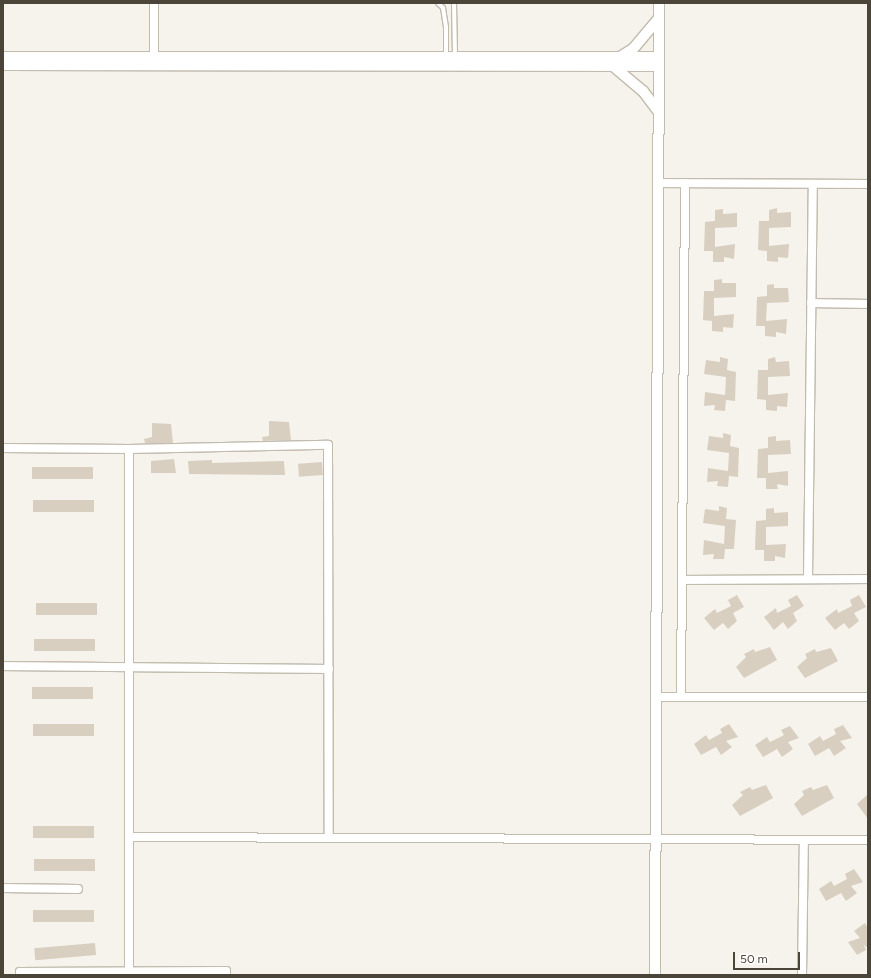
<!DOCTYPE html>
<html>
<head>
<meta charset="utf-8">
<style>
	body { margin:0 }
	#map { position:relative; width:871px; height:978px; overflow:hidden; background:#f6f3ec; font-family:Figtree,sans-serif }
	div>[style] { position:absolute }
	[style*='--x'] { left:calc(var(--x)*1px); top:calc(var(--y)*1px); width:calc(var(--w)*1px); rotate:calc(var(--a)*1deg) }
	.building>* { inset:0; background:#d8cfc1; transform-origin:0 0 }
	.roads { filter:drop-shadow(1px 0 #c2bbae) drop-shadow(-1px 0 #c2bbae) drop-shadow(0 1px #c2bbae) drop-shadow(0 -1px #c2bbae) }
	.service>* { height:4px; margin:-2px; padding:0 2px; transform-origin:2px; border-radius:2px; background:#fff }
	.minor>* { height:8px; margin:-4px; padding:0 4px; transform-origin:4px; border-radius:4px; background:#fff }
	.tertiary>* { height:10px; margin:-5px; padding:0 5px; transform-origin:5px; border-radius:5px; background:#fff }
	span { translate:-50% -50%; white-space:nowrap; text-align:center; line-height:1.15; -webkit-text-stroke:4px #fff; paint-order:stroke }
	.frame { position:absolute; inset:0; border:4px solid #4b4439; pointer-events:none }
	.scale { position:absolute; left:733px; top:952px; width:67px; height:18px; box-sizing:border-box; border:2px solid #4b4439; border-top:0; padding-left:5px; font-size:12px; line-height:14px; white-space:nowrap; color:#4b4439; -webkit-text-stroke:3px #fff; paint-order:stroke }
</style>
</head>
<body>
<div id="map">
	<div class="building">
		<div style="clip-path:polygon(777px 208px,777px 213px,791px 212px,791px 227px,769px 228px,769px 246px,789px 244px,788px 258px,778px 257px,778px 262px,767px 261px,767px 251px,758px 250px,759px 221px,769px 221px,769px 210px)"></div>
		<div style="clip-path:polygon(723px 209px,723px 214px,737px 213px,737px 227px,715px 228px,715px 247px,735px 244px,734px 259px,724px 257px,724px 262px,713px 262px,713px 251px,704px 251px,705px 222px,715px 221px,715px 210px)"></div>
		<div style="clip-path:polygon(722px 279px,722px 283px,736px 283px,736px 297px,714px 298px,714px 316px,734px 314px,733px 328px,723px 327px,723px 332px,712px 331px,712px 321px,703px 320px,704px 291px,714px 291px,714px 280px)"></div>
		<div style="clip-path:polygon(774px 284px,774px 288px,788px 288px,789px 302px,767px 303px,766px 321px,787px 319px,786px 334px,776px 332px,776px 337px,765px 336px,765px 326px,756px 326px,757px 297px,767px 296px,767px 285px)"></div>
		<div style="clip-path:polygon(720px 357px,728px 359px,727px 370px,736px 372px,735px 401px,726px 400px,725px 411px,714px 410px,715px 405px,704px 406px,705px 392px,725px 395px,726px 377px,704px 374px,706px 360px,720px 362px)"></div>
		<div style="clip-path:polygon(775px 357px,776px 362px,789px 361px,790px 376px,768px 377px,768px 395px,788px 393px,787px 407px,777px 406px,777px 411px,766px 410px,766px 400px,757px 399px,758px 370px,768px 370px,768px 359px)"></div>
		<div style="clip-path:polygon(269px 421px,289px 422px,291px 440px,263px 441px,262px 437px,269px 436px)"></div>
		<div style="clip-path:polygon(152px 423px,171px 424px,173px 443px,145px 443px,144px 439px,152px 437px)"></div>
		<div style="clip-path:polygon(723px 433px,731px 435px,730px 446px,739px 448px,738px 477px,729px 476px,728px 487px,717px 486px,718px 481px,707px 482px,708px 468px,728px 471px,729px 453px,707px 450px,709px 436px,723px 438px)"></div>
		<div style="clip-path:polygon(776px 436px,776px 441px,790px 440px,791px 454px,768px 455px,768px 473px,788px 471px,788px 486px,777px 484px,778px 489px,766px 489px,766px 478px,757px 478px,758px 449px,768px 448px,768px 437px)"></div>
		<div style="clip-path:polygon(174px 459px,176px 473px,151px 473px,151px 461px)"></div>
		<div style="clip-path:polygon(212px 460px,212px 463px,284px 461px,285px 475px,189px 474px,188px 461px)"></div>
		<div style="left:322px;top:462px;width:13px;height:24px;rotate:86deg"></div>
		<div style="left:32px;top:467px;width:61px;height:12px"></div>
		<div style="left:33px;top:500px;width:61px;height:12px"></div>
		<div style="clip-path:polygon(719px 506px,727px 508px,726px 519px,736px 520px,734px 549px,725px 549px,724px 559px,713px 559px,714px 554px,703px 555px,704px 540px,724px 544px,725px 526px,703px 523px,705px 509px,719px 511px)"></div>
		<div style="clip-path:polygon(774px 508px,774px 513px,788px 512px,788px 526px,766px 527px,766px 545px,786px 544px,785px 558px,775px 556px,775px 561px,764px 561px,764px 550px,755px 550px,756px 521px,766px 520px,766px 509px)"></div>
		<div style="clip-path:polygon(737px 595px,744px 607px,733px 613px,737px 621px,728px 629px,723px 623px,714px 630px,704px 618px,715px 609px,717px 613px,731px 606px,728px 600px)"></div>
		<div style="clip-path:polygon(797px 595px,804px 606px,793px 613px,797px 621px,788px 629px,783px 622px,774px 630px,764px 617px,776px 608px,777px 613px,791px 606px,788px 600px)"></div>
		<div style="clip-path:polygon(859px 595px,866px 607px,854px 613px,859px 621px,849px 629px,844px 623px,835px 630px,825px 618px,837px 609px,838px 613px,852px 606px,850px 600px)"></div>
		<div style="left:36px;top:603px;width:61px;height:12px"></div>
		<div style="left:34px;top:639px;width:61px;height:12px"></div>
		<div style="clip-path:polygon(770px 647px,777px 660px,744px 678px,736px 667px,746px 657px,744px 654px,754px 649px,755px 652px)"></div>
		<div style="clip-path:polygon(831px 648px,838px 661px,805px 678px,797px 667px,807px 658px,805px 654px,815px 649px,816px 652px)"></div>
		<div style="left:32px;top:687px;width:61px;height:12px"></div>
		<div style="left:33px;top:724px;width:61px;height:12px"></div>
		<div style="clip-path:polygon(729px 724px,738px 737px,726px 741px,732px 747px,721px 755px,716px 747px,701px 755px,694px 744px,706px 735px,709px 740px,722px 733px,720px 729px)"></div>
		<div style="clip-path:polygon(843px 725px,852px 738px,840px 741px,846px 748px,834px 756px,829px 748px,815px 756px,808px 744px,820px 736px,823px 741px,836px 734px,834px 729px)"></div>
		<div style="clip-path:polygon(790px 726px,799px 738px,788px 742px,793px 749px,782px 757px,777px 749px,763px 757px,755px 745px,767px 737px,770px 742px,784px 735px,781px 730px)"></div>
		<div style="clip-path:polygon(766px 785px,773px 798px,740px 816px,732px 805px,743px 795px,740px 792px,750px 787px,752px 790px)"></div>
		<div style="clip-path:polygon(827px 785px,834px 798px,802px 816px,794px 804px,804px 795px,802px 791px,811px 787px,813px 790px)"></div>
		<div style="clip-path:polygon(868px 794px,868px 819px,857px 804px)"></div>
		<div style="left:33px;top:826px;width:61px;height:12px"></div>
		<div style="left:34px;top:859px;width:61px;height:12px"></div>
		<div style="clip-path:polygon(854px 869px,863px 882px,851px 886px,857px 893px,846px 901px,841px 893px,826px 901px,819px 889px,831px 881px,834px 886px,847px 879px,845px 874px)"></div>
		<div style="left:33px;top:910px;width:61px;height:12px"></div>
		<div style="clip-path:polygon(865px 923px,868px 928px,868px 948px,864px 945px,866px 950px,857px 955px,848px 942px,860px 938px,854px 931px)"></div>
		<div style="left:95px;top:943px;width:12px;height:61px;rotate:85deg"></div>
	</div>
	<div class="roads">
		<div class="service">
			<div style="--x:438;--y:3;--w:7;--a:45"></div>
			<div style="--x:443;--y:8;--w:19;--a:81"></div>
			<div style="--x:446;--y:27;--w:29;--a:90"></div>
			<div style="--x:454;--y:3;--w:53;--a:88.9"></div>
		</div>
		<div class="minor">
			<div style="--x:154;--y:3;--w:55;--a:90"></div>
			<div style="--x:658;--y:183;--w:210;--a:0.3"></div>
			<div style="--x:811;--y:303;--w:57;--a:1"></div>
			<div style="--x:3;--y:448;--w:126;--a:0.5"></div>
			<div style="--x:129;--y:449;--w:199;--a:-1.2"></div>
			<div style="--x:328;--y:445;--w:392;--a:89.9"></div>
			<div style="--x:808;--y:578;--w:394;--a:-89.3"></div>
			<div style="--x:682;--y:580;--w:186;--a:-0.3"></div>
			<div style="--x:3;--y:666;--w:326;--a:0.5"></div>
			<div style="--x:656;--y:697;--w:212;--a:0"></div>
			<div style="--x:681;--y:697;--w:514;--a:-89.55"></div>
			<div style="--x:129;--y:837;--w:739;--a:0.23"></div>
			<div style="--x:3;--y:888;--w:75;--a:0.8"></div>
			<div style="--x:20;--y:975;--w:3;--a:-90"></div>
			<div style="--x:20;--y:972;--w:206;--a:-0.3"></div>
			<div style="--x:226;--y:971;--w:4;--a:90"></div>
			<div style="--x:129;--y:975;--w:526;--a:-90"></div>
			<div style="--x:802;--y:975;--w:135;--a:-89.2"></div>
		</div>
		<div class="tertiary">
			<div style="--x:3;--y:57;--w:655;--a:0"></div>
			<div style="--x:620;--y:57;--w:15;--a:-32"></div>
			<div style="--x:633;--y:49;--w:40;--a:-50"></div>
			<div style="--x:3;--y:65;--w:655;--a:0.09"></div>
			<div style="--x:613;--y:66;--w:39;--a:40"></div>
			<div style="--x:643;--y:91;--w:25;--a:53"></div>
			<div style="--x:655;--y:975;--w:972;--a:-89.76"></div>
		</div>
	</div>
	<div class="frame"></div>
	<div class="scale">50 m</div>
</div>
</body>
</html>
